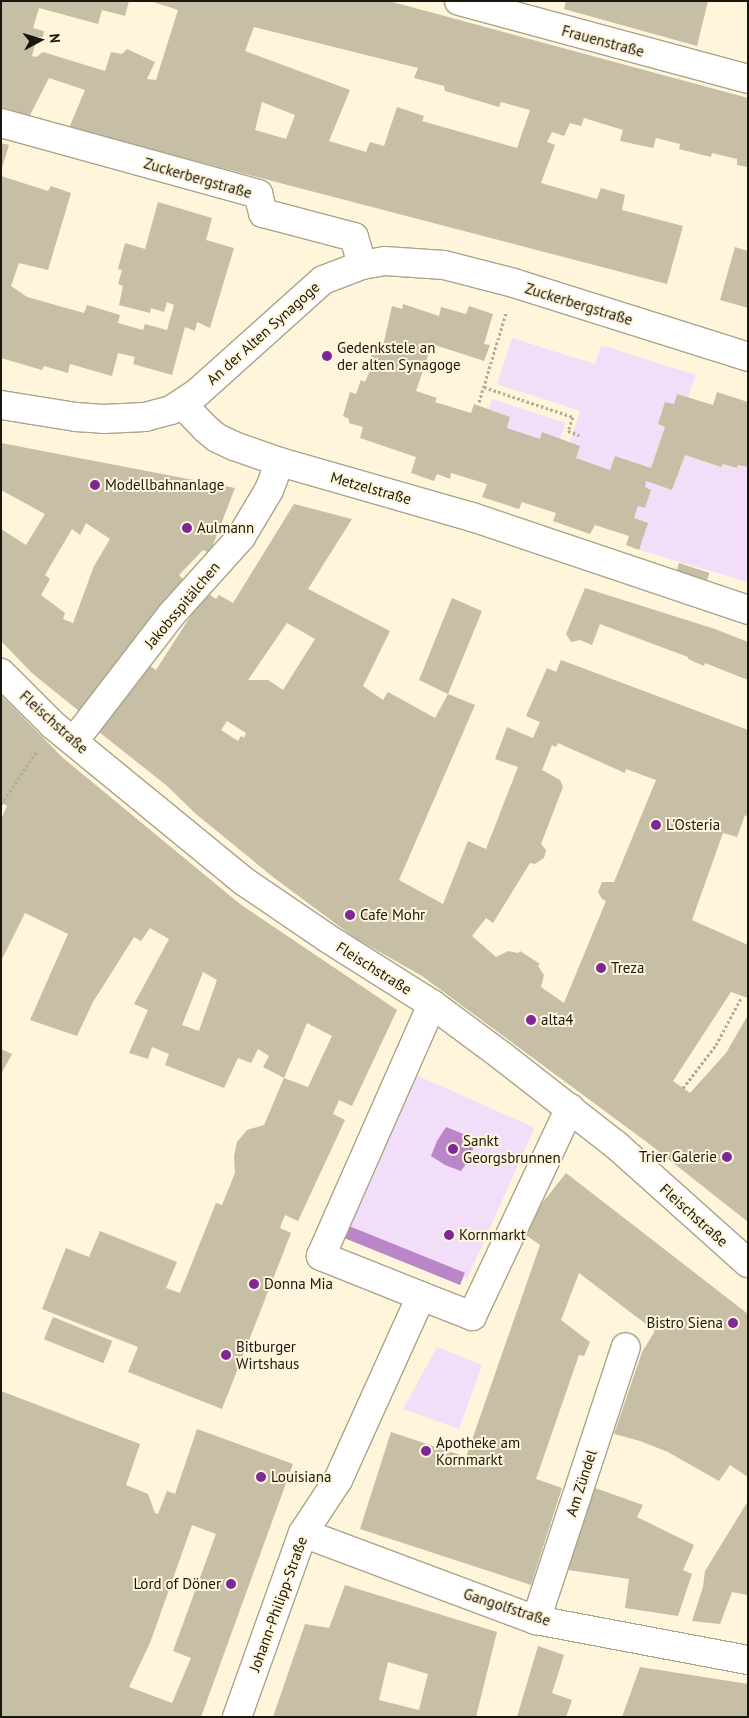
<!DOCTYPE html>
<html>
<head>
<meta charset="utf-8">
<style>
	body { margin:0 }
	#map { position:relative; width:749px; height:1718px; overflow:hidden; background:#fef5db; font-family:"PT Sans",sans-serif }
	div>[style] { position:absolute }
	[style*='--x'] { left:calc(var(--x)*1px); top:calc(var(--y)*1px); width:calc(var(--w)*1px); rotate:calc(var(--a)*1deg) }
	.green>* { inset:0; background:#f3def9; transform-origin:0 0 }
	.water>* { inset:0; background:#b987c7; transform-origin:0 0 }
	.building>* { inset:0; background:#c6bea5; transform-origin:0 0 }
	.path>* { height:3px; margin-top:-1.5px; transform-origin:0; background:repeating-linear-gradient(90deg,#b2ab96 0 2.5px,transparent 0 5px) }
	.roads { filter:drop-shadow(1px 0 #aba38b) drop-shadow(-1px 0 #aba38b) drop-shadow(0 1px #aba38b) drop-shadow(0 -1px #aba38b) }
	.minor>* { height:28px; margin:-14px; padding:0 14px; transform-origin:14px; border-radius:14px; background:#fff }
	.dots>* { width:14px; height:14px; translate:-50% -50%; box-sizing:border-box; border:2px solid #fef5db; border-radius:50% }
	span { translate:-50% -50%; white-space:nowrap; text-align:center; line-height:1.15; -webkit-text-stroke:4px #fef5db; paint-order:stroke }
	.street-label { font-size:15px; color:#1a170e }
	.poi-label { font-size:15px; color:#1a170e }
	.left { translate:0 -50%; text-align:left }
	.right { translate:-100% -50%; text-align:right }
	.frame { position:absolute; inset:0; border:2px solid #1a170e; pointer-events:none }
	.north { position:absolute; left:15px; top:15px; width:50px; height:50px; -webkit-text-stroke:4px #fef5db; paint-order:stroke; rotate:84deg; font-size:14px; font-weight:700; line-height:20px; text-align:center; color:#1a170e }
	.north::after { content:''; display:block; margin:auto; width:18px; height:22px; background:#1a170e; clip-path:polygon(50% 0,100% 100%,50% 72%,0 100%) }
</style>
</head>
<body>
<div id="map">
	<div class="green">
		<div style="clip-path:polygon(512px 338px,595px 364px,601px 345px,696px 375px,688px 397px,677px 394px,674px 404px,665px 402px,658px 424px,665px 427px,651px 468px,615px 456px,610px 470px,576px 458px,570px 442px,580px 411px,497px 384px)"></div>
		<div style="clip-path:polygon(492px 399px,566px 423px,560px 439px,540px 439px,507px 428px,510px 417px,489px 409px)"></div>
		<div style="clip-path:polygon(685px 455px,721px 467px,723px 464px,736px 468px,738px 465px,748px 467px,748px 582px,639px 550px,634px 518px,638px 506px,645px 508px,651px 490px,645px 487px,646px 481px,672px 490px)"></div>
		<div style="left:414px;top:1074px;width:132px;height:165px;rotate:24deg"></div>
		<div style="clip-path:polygon(437px 1347px,482px 1365px,459px 1429px,403px 1409px)"></div>
	</div>
	<div class="water">
		<div style="clip-path:polygon(446px 1127px,461px 1133px,475px 1142px,470px 1158px,461px 1171px,445px 1165px,431px 1156px,437px 1141px)"></div>
		<div style="left:349px;top:1226px;width:125px;height:13px;rotate:22deg"></div>
	</div>
	<div class="building">
		<div style="clip-path:polygon(evenodd,1px 1px,129px 1px,125px 16px,102px 10px,98px 24px,39px 8px,33px 28px,44px 31px,43px 37px,37px 37px,32px 56px,36px 57px,43px 52px,105px 71px,111px 52px,122px 54px,127px 49px,155px 62px,147px 79px,156px 80px,178px 10px,150px 1px,389px 1px,748px 98px,748px 167px,737px 165px,737px 159px,712px 153px,711px 157px,679px 149px,680px 144px,656px 138px,653px 148px,620px 141px,623px 130px,584px 118px,581px 126px,570px 123px,564px 136px,552px 132px,547px 142px,555px 145px,541px 183px,597px 199px,601px 188px,625px 195px,622px 210px,683px 226px,667px 284px,69px 128px,85px 90px,49px 78px,29px 117px,1px 108px,1px 1px,254px 27px,418px 68px,414px 78px,444px 86px,445px 91px,499px 107px,501px 102px,530px 110px,517px 148px,422px 121px,424px 116px,397px 107px,384px 146px,370px 142px,366px 152px,329px 141px,350px 90px,245px 51px,254px 27px,1px 1px,262px 102px,295px 115px,286px 139px,255px 130px,262px 102px)"></div>
		<div style="clip-path:polygon(566px 1px,708px 1px,697px 46px,564px 9px)"></div>
		<div style="clip-path:polygon(1px 143px,9px 145px,2px 168px,1px 168px)"></div>
		<div style="clip-path:polygon(1px 176px,48px 191px,51px 186px,71px 193px,48px 270px,19px 263px,11px 286px,27px 297px,84px 313px,87px 305px,120px 315px,118px 323px,143px 330px,145px 324px,167px 330px,174px 305px,167px 302px,164px 312px,151px 308px,150px 313px,119px 305px,123px 286px,118px 284px,122px 270px,118px 269px,125px 243px,145px 249px,158px 202px,212px 218px,206px 240px,234px 248px,210px 328px,197px 322px,195px 331px,185px 327px,172px 375px,133px 364px,135px 357px,118px 353px,112px 376px,70px 364px,68px 373px,44px 366px,42px 370px,1px 358px)"></div>
		<div style="clip-path:polygon(735px 247px,748px 251px,748px 308px,720px 300px)"></div>
		<div style="clip-path:polygon(403px 304px,439px 316px,441px 307px,466px 314px,469px 306px,493px 314px,484px 344px,490px 345px,484px 361px,432px 344px,416px 391px,437px 398px,435px 402px,471px 413px,474px 404px,510px 417px,507px 428px,540px 439px,542px 432px,580px 446px,576px 458px,610px 470px,615px 456px,651px 468px,665px 427px,658px 424px,665px 402px,674px 404px,677px 394px,713px 405px,717px 392px,748px 402px,748px 467px,738px 465px,737px 468px,723px 464px,721px 467px,685px 455px,672px 490px,646px 481px,645px 487px,651px 490px,645px 508px,638px 506px,634px 518px,648px 523px,639px 550px,626px 545px,629px 536px,595px 525px,590px 534px,553px 521px,556px 513px,522px 502px,519px 509px,482px 497px,487px 484px,451px 473px,450px 479px,437px 474px,434px 481px,411px 473px,416px 457px,360px 438px,363px 427px,349px 423px,349px 419px,343px 416px,350px 392px,356px 394px,361px 380px,365px 382px,371px 368px,367px 367px,376px 343px,383px 346px,392px 306px,402px 309px)"></div>
		<div style="clip-path:polygon(evenodd,1px 443px,235px 488px,210px 553px,203px 550px,179px 575px,185px 581px,79px 711px,33px 674px,1px 641px,1px 529px,26px 545px,45px 514px,1px 490px,1px 443px,86px 523px,110px 539px,94px 566px,73px 623px,63px 619px,65px 613px,41px 595px,50px 579px,45px 575px,72px 529px,80px 535px,86px 523px)"></div>
		<div style="clip-path:polygon(evenodd,294px 504px,352px 519px,308px 589px,390px 631px,363px 686px,383px 700px,388px 692px,435px 718px,448px 694px,419px 680px,452px 598px,482px 611px,448px 694px,475px 705px,399px 880px,443px 904px,468px 841px,486px 849px,518px 767px,495px 759px,507px 727px,533px 738px,540px 722px,526px 716px,547px 668px,556px 672px,561px 660px,748px 730px,748px 817px,745px 815px,737px 837px,723px 833px,692px 920px,748px 945px,748px 998px,731px 992px,673px 1081px,690px 1093px,726px 1053px,748px 1015px,748px 1222px,648px 1143px,422px 976px,355px 938px,273px 877px,196px 814px,166px 785px,99px 732px,99px 730px,150px 666px,156px 670px,206px 592px,216px 599px,219px 595px,233px 603px,294px 504px,287px 623px,315px 639px,283px 690px,268px 680px,248px 680px,287px 623px,294px 504px,227px 721px,246px 733px,244px 738px,241px 736px,238px 741px,221px 730px,227px 721px,294px 504px,558px 743px,625px 773px,626px 769px,656px 780px,614px 882px,602px 882px,598px 892px,602px 899px,606px 901px,564px 1003px,541px 987px,544px 975px,538px 966px,540px 964px,520px 951px,518px 953px,508px 951px,496px 957px,472px 936px,486px 918px,493px 923px,530px 863px,535px 864px,544px 858px,546px 850px,541px 844px,563px 787px,560px 780px,542px 770px,552px 745px,556px 747px,558px 743px)"></div>
		<div style="left:679px;top:563px;width:32px;height:12px;rotate:18deg"></div>
		<div style="clip-path:polygon(585px 588px,715px 629px,748px 642px,748px 680px,705px 663px,704px 666px,688px 659px,688px 657px,600px 624px,592px 645px,580px 640px,571px 642px,566px 634px)"></div>
		<div style="clip-path:polygon(evenodd,1px 695px,63px 758px,240px 904px,397px 1010px,352px 1106px,339px 1100px,333px 1114px,345px 1120px,298px 1221px,285px 1215px,280px 1228px,291px 1233px,222px 1409px,128px 1372px,138px 1347px,42px 1309px,66px 1248px,89px 1257px,100px 1231px,177px 1262px,166px 1288px,180px 1293px,216px 1203px,222px 1205px,235px 1173px,234px 1156px,237px 1142px,247px 1130px,264px 1125px,284px 1078px,263px 1067px,269px 1056px,258px 1049px,251px 1063px,238px 1058px,224px 1088px,165px 1065px,169px 1054px,152px 1047px,148px 1059px,129px 1053px,148px 1010px,134px 1004px,169px 939px,150px 928px,141px 941px,134px 937px,93px 1002px,77px 1036px,30px 1020px,68px 934px,25px 913px,1px 961px,1px 819px,7px 806px,1px 802px,1px 695px,203px 972px,217px 980px,199px 1031px,182px 1025px,203px 972px,1px 695px,307px 1023px,332px 1036px,308px 1087px,284px 1078px,307px 1023px)"></div>
		<div style="clip-path:polygon(1px 1049px,12px 1054px,1px 1074px)"></div>
		<div style="clip-path:polygon(566px 1173px,748px 1314px,748px 1477px,730px 1465px,719px 1481px,668px 1452px,640px 1441px,614px 1434px,642px 1352px,655px 1331px,579px 1273px,561px 1320px,590px 1342px,584px 1356px,579px 1355px,536px 1479px,562px 1488px,531px 1585px,360px 1529px,391px 1432px,466px 1457px,540px 1245px,520px 1231px)"></div>
		<div style="left:53px;top:1317px;width:64px;height:24px;rotate:22deg"></div>
		<div style="clip-path:polygon(evenodd,1px 1391px,140px 1444px,126px 1485px,148px 1494px,155px 1513px,158px 1514px,167px 1491px,175px 1494px,197px 1429px,293px 1464px,201px 1717px,1px 1717px,1px 1391px,192px 1525px,216px 1534px,173px 1651px,191px 1658px,172px 1703px,129px 1687px,150px 1643px,192px 1525px)"></div>
		<div style="clip-path:polygon(595px 1488px,643px 1505px,637px 1517px,694px 1545px,683px 1570px,692px 1574px,678px 1616px,625px 1608px,629px 1579px,568px 1570px,577px 1535px)"></div>
		<div style="clip-path:polygon(748px 1501px,748px 1595px,732px 1592px,720px 1624px,692px 1621px,703px 1587px,705px 1571px)"></div>
		<div style="clip-path:polygon(evenodd,345px 1585px,497px 1632px,476px 1717px,273px 1717px,305px 1624px,329px 1628px,345px 1585px,388px 1662px,428px 1674px,419px 1710px,379px 1700px,388px 1662px)"></div>
		<div style="clip-path:polygon(538px 1646px,564px 1655px,552px 1693px,572px 1700px,566px 1717px,517px 1717px)"></div>
		<div style="clip-path:polygon(640px 1667px,748px 1684px,748px 1717px,622px 1717px)"></div>
	</div>
	<div class="path">
		<div style="--x:484;--y:387;--w:94;--a:18.6"></div>
		<div style="--x:573;--y:417;--w:15;--a:110"></div>
		<div style="--x:568;--y:431;--w:12;--a:20"></div>
		<div style="--x:479;--y:402;--w:93;--a:-73.1"></div>
		<div style="--x:1;--y:804;--w:64;--a:-55.8"></div>
		<div style="--x:683;--y:1088;--w:54;--a:-52.5"></div>
		<div style="--x:716;--y:1045;--w:55;--a:-62"></div>
	</div>
	<div class="roads">
		<div class="minor">
			<div style="--x:459;--y:1;--w:299;--a:15.1"></div>
			<div style="--x:1;--y:123;--w:267;--a:15.4"></div>
			<div style="--x:258;--y:194;--w:20;--a:75"></div>
			<div style="--x:263;--y:213;--w:94;--a:14.8"></div>
			<div style="--x:354;--y:237;--w:29;--a:74"></div>
			<div style="--x:182;--y:404;--w:35;--a:46"></div>
			<div style="--x:206;--y:429;--w:14;--a:39"></div>
			<div style="--x:217;--y:438;--w:19;--a:25"></div>
			<div style="--x:234;--y:446;--w:49;--a:19.2"></div>
			<div style="--x:280;--y:462;--w:200;--a:16"></div>
			<div style="--x:472;--y:517;--w:291;--a:18.6"></div>
			<div style="--x:1;--y:405;--w:76;--a:9.1"></div>
			<div style="--x:76;--y:417;--w:27;--a:4"></div>
			<div style="--x:103;--y:419;--w:42;--a:-2.7"></div>
			<div style="--x:145;--y:417;--w:27;--a:-15"></div>
			<div style="--x:171;--y:410;--w:31;--a:-33"></div>
			<div style="--x:197;--y:393;--w:169;--a:-41.9"></div>
			<div style="--x:323;--y:280;--w:42;--a:-21"></div>
			<div style="--x:362;--y:265;--w:23;--a:-10"></div>
			<div style="--x:385;--y:261;--w:59;--a:3.9"></div>
			<div style="--x:444;--y:265;--w:72;--a:14.4"></div>
			<div style="--x:514;--y:283;--w:245;--a:17.5"></div>
			<div style="--x:1;--y:673;--w:74;--a:45"></div>
			<div style="--x:53;--y:725;--w:248;--a:39.3"></div>
			<div style="--x:245;--y:882;--w:99;--a:34.3"></div>
			<div style="--x:327;--y:938;--w:124;--a:32.2"></div>
			<div style="--x:432;--y:1004;--w:87;--a:36.6"></div>
			<div style="--x:502;--y:1056;--w:145;--a:38"></div>
			<div style="--x:616;--y:1145;--w:177;--a:41.8"></div>
			<div style="--x:74;--y:741;--w:159;--a:-52.4"></div>
			<div style="--x:171;--y:615;--w:105;--a:-48.1"></div>
			<div style="--x:241;--y:537;--w:55;--a:-59.2"></div>
			<div style="--x:269;--y:490;--w:30;--a:-69"></div>
			<div style="--x:421;--y:1296;--w:108;--a:-158.2"></div>
			<div style="--x:321;--y:1256;--w:275;--a:-66.2"></div>
			<div style="--x:303;--y:1533;--w:249;--a:20.5"></div>
			<div style="--x:536;--y:1620;--w:216;--a:10.7"></div>
			<div style="--x:536;--y:1620;--w:287;--a:-71.8"></div>
			<div style="--x:237;--y:1717;--w:195;--a:-70.3"></div>
			<div style="--x:303;--y:1533;--w:64;--a:-56.6"></div>
			<div style="--x:338;--y:1480;--w:202;--a:-65.7"></div>
			<div style="--x:421;--y:1296;--w:55;--a:21.4"></div>
			<div style="--x:472;--y:1316;--w:230;--a:-64.8"></div>
		</div>
	</div>
	<div class="dots">
		<div style="left:327px;top:356px;background:#7e2795"></div>
		<div style="left:95px;top:485px;background:#7e2795"></div>
		<div style="left:187px;top:528px;background:#7e2795"></div>
		<div style="left:656px;top:825px;background:#7e2795"></div>
		<div style="left:350px;top:915px;background:#7e2795"></div>
		<div style="left:601px;top:968px;background:#7e2795"></div>
		<div style="left:531px;top:1020px;background:#7e2795"></div>
		<div style="left:453px;top:1149px;background:#7e2795"></div>
		<div style="left:727px;top:1157px;background:#7e2795"></div>
		<div style="left:449px;top:1235px;background:#7e2795"></div>
		<div style="left:254px;top:1284px;background:#7e2795"></div>
		<div style="left:733px;top:1323px;background:#7e2795"></div>
		<div style="left:226px;top:1355px;background:#7e2795"></div>
		<div style="left:426px;top:1451px;background:#7e2795"></div>
		<div style="left:261px;top:1477px;background:#7e2795"></div>
		<div style="left:231px;top:1584px;background:#7e2795"></div>
	</div>
	<div class="street-label">
		<span style="left:603px;top:41px;rotate:15deg">Frauenstraße</span>
		<span style="left:198px;top:178px;rotate:16deg">Zuckerbergstraße</span>
		<span style="left:579px;top:304px;rotate:17deg">Zuckerbergstraße</span>
		<span style="left:263px;top:333px;rotate:-42deg">An der Alten Synagoge</span>
		<span style="left:371px;top:488px;rotate:16deg">Metzelstraße</span>
		<span style="left:182px;top:605px;rotate:-50deg">Jakobsspitälchen</span>
		<span style="left:54px;top:722px;rotate:42deg">Fleischstraße</span>
		<span style="left:374px;top:968px;rotate:32deg">Fleischstraße</span>
		<span style="left:694px;top:1215px;rotate:42deg">Fleischstraße</span>
		<span style="left:581px;top:1483px;rotate:-72deg">Am Zündel</span>
		<span style="left:278px;top:1604px;rotate:-70deg">Johann-Philipp-Straße</span>
		<span style="left:507px;top:1607px;rotate:18deg">Gangolfstraße</span>
	</div>
	<div class="poi-label">
		<span class="left" style="left:337px;top:356px">Gedenkstele an<br>der alten Synagoge</span>
		<span class="left" style="left:105px;top:485px">Modellbahnanlage</span>
		<span class="left" style="left:197px;top:528px">Aulmann</span>
		<span class="left" style="left:666px;top:825px">L'Osteria</span>
		<span class="left" style="left:360px;top:915px">Cafe Mohr</span>
		<span class="left" style="left:611px;top:968px">Treza</span>
		<span class="left" style="left:541px;top:1020px">alta4</span>
		<span class="left" style="left:463px;top:1149px">Sankt<br>Georgsbrunnen</span>
		<span class="right" style="left:717px;top:1157px">Trier Galerie</span>
		<span class="left" style="left:459px;top:1235px">Kornmarkt</span>
		<span class="left" style="left:264px;top:1284px">Donna Mia</span>
		<span class="right" style="left:723px;top:1323px">Bistro Siena</span>
		<span class="left" style="left:236px;top:1355px">Bitburger<br>Wirtshaus</span>
		<span class="left" style="left:436px;top:1451px">Apotheke am<br>Kornmarkt</span>
		<span class="left" style="left:271px;top:1477px">Louisiana</span>
		<span class="right" style="left:221px;top:1584px">Lord of Döner</span>
	</div>
	<div class="frame"></div>
	<div class="north">N</div>
</div>
</body>
</html>
